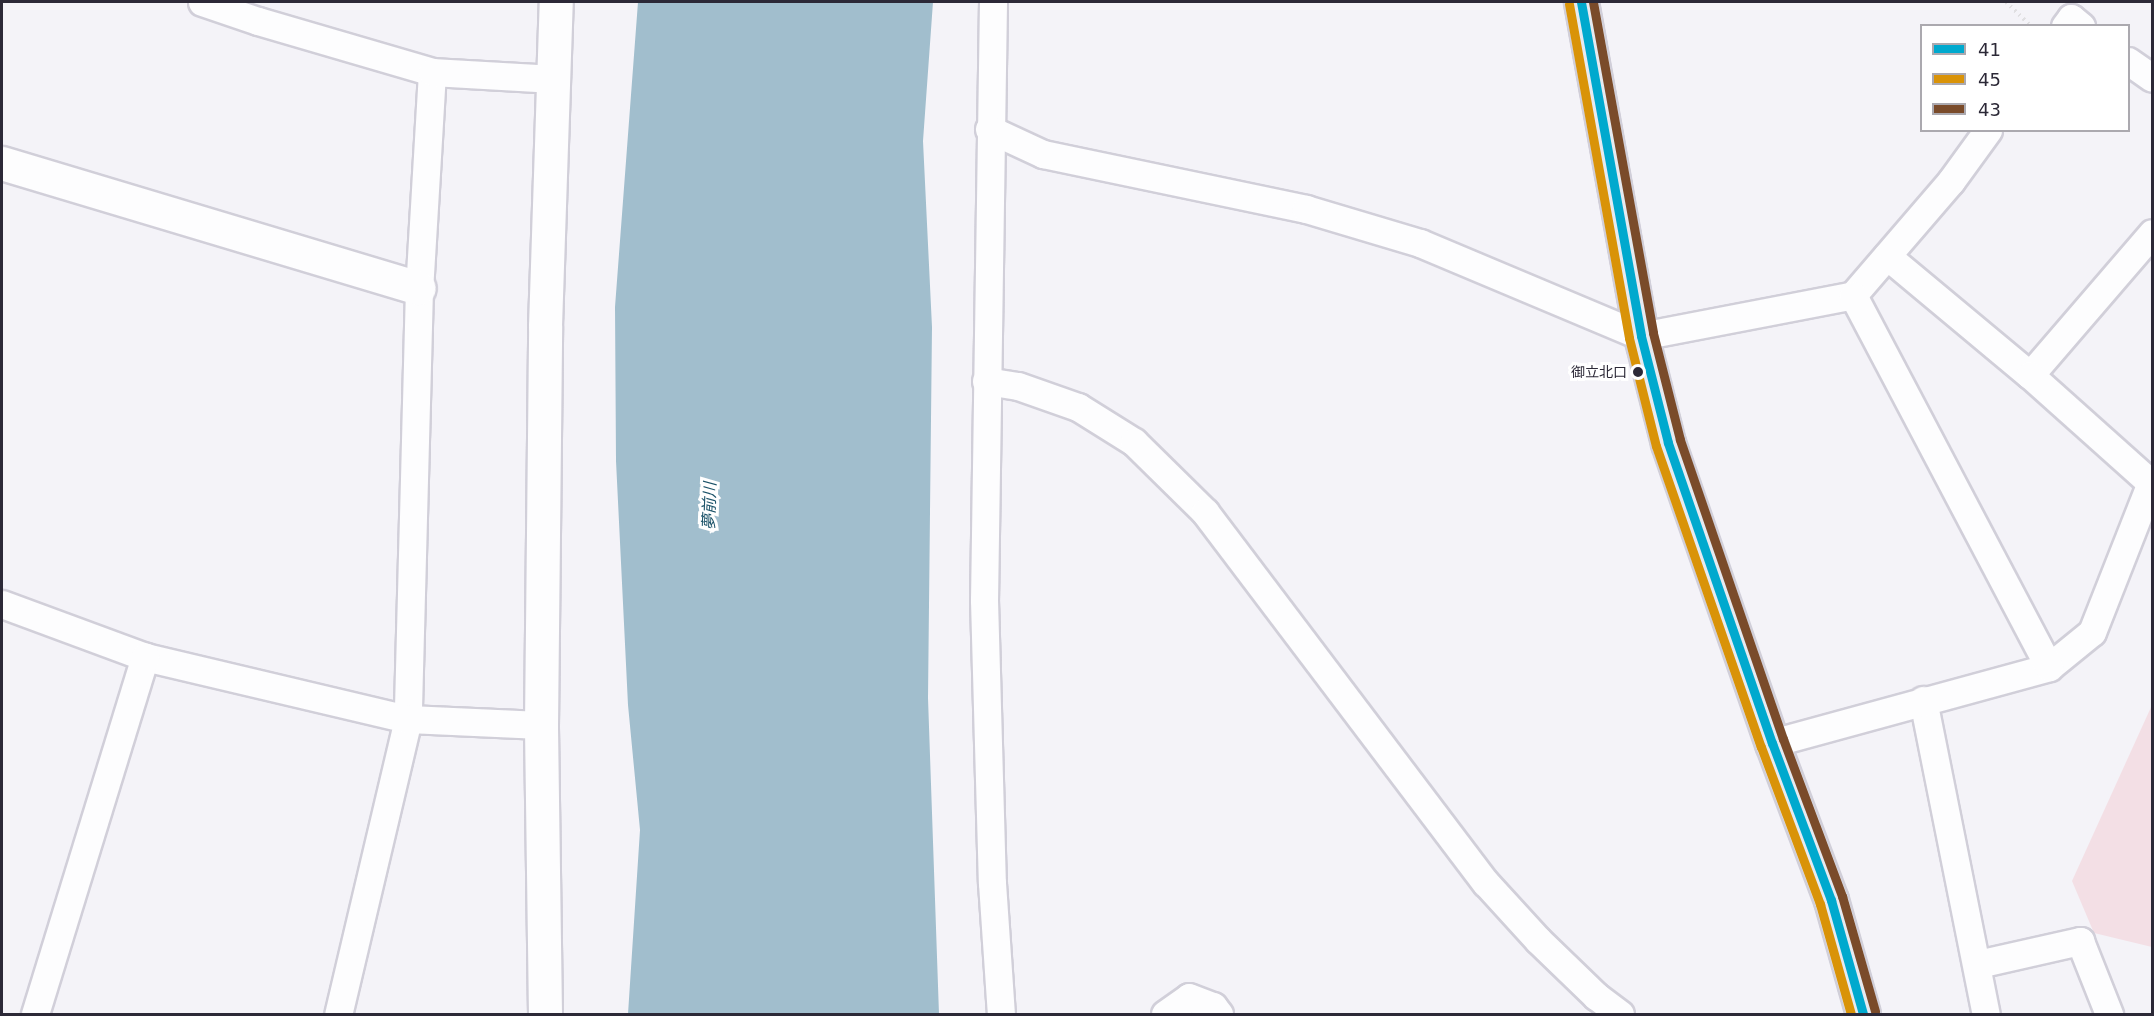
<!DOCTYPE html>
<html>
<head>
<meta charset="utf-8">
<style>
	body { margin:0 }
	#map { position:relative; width:2154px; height:1016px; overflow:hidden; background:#f4f3f8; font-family:"DejaVu Sans","Noto Sans JP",sans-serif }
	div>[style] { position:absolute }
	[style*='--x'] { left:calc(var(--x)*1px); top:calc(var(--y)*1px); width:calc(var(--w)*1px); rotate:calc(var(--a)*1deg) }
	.green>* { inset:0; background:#f3dfe5 }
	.water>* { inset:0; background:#a1becd }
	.path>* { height:4px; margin-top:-2px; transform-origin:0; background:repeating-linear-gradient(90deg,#e0dfe2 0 1.5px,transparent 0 6px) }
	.roads { filter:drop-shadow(2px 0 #d1cfd9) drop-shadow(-2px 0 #d1cfd9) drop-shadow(0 2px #d1cfd9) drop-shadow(0 -2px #d1cfd9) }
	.minor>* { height:27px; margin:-13.5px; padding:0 13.5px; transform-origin:13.5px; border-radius:13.5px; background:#fdfdfe }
	.tertiary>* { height:33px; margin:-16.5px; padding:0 16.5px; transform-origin:16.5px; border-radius:16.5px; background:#fdfdfe }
	.primary>* { height:33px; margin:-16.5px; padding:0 16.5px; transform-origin:16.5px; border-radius:16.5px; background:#e6eaf0 }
	.bus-1>* { height:9px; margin:-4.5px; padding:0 4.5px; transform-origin:4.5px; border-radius:4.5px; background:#00a9ce }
	.bus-2>* { height:9px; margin:-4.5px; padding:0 4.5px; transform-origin:4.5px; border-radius:4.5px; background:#d99308 }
	.bus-3>* { height:9px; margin:-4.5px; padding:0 4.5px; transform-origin:4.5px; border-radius:4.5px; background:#7a4b2a }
	.dots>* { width:16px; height:16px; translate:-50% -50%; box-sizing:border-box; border:3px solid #fff; border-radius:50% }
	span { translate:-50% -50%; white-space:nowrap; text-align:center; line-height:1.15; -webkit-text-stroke:6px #fff; paint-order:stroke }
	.bus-label { font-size:14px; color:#2c2937 }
	.right { translate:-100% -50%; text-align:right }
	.water-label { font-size:16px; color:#1d546a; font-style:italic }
	.frame { position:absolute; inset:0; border:3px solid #2c2937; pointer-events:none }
	.legend { position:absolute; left:1920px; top:24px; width:210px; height:108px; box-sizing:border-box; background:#fff; border:2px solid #aba9af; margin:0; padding:8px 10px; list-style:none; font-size:18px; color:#2c2937 }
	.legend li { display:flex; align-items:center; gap:12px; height:30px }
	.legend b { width:30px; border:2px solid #aba9af }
</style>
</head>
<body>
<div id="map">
	<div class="green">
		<div style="clip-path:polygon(2152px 705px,2152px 947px,2094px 933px,2072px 881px)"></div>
	</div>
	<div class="water">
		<div style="clip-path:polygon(638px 2px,933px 2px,923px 141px,932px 327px,928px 698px,939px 1014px,628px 1014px,640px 830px,628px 705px,616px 461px,615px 307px)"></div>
	</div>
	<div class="path">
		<div style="--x:2006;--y:2;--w:35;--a:44"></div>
	</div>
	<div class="roads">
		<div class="minor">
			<div style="--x:202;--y:2;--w:59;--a:18.7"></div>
			<div style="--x:258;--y:21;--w:181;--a:16.3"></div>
			<div style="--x:432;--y:72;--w:216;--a:93.4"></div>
			<div style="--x:419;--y:288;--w:431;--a:91.5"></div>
			<div style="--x:408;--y:719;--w:303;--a:103.3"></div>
			<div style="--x:993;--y:2;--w:598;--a:90.86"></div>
			<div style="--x:984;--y:600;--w:283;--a:88.4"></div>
			<div style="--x:992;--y:883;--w:131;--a:86.1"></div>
			<div style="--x:2065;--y:26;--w:10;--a:-53"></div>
			<div style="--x:2071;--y:18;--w:13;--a:39"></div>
			<div style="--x:2128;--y:61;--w:29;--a:35"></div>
			<div style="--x:432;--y:72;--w:122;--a:3.3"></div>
			<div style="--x:989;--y:129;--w:60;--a:24.8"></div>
			<div style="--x:1043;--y:154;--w:269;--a:11.8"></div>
			<div style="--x:1306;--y:209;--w:119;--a:16.6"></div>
			<div style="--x:1420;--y:243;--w:240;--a:22.8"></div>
			<div style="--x:1641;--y:336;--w:216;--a:-10.9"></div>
			<div style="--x:1853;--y:295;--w:150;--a:-49.3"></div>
			<div style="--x:1951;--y:181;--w:63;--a:-54"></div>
			<div style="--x:1887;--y:256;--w:186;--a:39.8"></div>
			<div style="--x:2030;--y:375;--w:187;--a:-49.3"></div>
			<div style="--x:2030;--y:375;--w:162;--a:41.8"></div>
			<div style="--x:986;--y:381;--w:32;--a:9"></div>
			<div style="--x:1018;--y:386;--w:64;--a:19.3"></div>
			<div style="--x:1078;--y:407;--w:66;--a:32"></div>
			<div style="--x:1134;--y:442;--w:100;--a:44.6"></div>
			<div style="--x:1205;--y:512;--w:465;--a:52.9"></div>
			<div style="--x:1486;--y:883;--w:77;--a:47.6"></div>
			<div style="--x:1538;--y:940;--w:81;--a:44"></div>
			<div style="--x:1596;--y:996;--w:30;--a:37"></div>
			<div style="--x:2;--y:604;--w:153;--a:20.3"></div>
			<div style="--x:145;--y:657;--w:270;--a:13.3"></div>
			<div style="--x:408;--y:719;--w:133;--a:2.6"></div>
			<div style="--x:2049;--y:667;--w:55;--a:-39.1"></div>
			<div style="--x:2092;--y:632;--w:163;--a:-68.5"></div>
			<div style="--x:1923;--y:700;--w:320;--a:78.7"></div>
			<div style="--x:1772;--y:743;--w:287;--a:-15.3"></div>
			<div style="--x:2049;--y:667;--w:420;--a:-117.8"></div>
			<div style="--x:1978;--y:964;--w:105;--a:-12.7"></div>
			<div style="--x:2080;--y:941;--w:79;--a:68.3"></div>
			<div style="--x:35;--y:1014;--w:374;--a:-72.9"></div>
			<div style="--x:1165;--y:1014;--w:29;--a:-35"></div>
			<div style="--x:1189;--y:997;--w:26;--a:21"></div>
			<div style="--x:1213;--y:1006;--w:10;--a:53"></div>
		</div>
		<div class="tertiary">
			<div style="--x:2;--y:163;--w:435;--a:16.7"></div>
			<div style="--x:545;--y:1014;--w:289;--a:-90.8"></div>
			<div style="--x:541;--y:725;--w:399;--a:-89.4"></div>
			<div style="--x:545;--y:326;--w:324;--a:-88.1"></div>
		</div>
		<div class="primary">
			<div style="--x:1581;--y:2;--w:339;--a:79.8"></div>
			<div style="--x:1641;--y:336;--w:110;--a:75.8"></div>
			<div style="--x:1668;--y:443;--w:318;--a:70.9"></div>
			<div style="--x:1772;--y:743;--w:168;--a:69.4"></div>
			<div style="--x:1831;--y:900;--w:118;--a:74.3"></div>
		</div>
	</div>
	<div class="bus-1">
		<div style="--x:1581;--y:2;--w:339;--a:79.8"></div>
		<div style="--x:1641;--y:336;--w:110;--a:75.8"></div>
		<div style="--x:1668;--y:443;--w:318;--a:70.9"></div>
		<div style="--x:1772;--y:743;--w:168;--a:69.4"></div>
		<div style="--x:1831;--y:900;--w:118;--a:74.3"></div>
	</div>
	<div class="bus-2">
		<div style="--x:1569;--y:4;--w:339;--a:79.8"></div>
		<div style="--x:1629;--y:338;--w:111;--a:76"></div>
		<div style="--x:1656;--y:446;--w:319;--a:70.8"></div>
		<div style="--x:1761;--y:747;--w:168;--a:69.4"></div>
		<div style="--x:1820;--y:904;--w:114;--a:74.3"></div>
	</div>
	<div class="bus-3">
		<div style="--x:1593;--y:2;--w:336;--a:79.7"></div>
		<div style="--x:1653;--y:333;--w:110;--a:75.8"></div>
		<div style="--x:1680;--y:440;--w:316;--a:71"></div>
		<div style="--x:1783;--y:739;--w:168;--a:69.4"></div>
		<div style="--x:1842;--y:896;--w:120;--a:74"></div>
	</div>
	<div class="dots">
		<div style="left:1638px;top:372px;background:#2c2937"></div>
	</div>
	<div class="bus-label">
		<span class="right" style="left:1627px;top:372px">御立北口</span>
	</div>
	<div class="water-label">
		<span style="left:710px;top:506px;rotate:-88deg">夢前川</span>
	</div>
	<div class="frame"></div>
	<ul class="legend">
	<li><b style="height:8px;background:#00a9ce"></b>41</li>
	<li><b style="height:8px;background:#d99308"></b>45</li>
	<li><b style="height:8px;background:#7a4b2a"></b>43</li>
	</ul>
</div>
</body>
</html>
